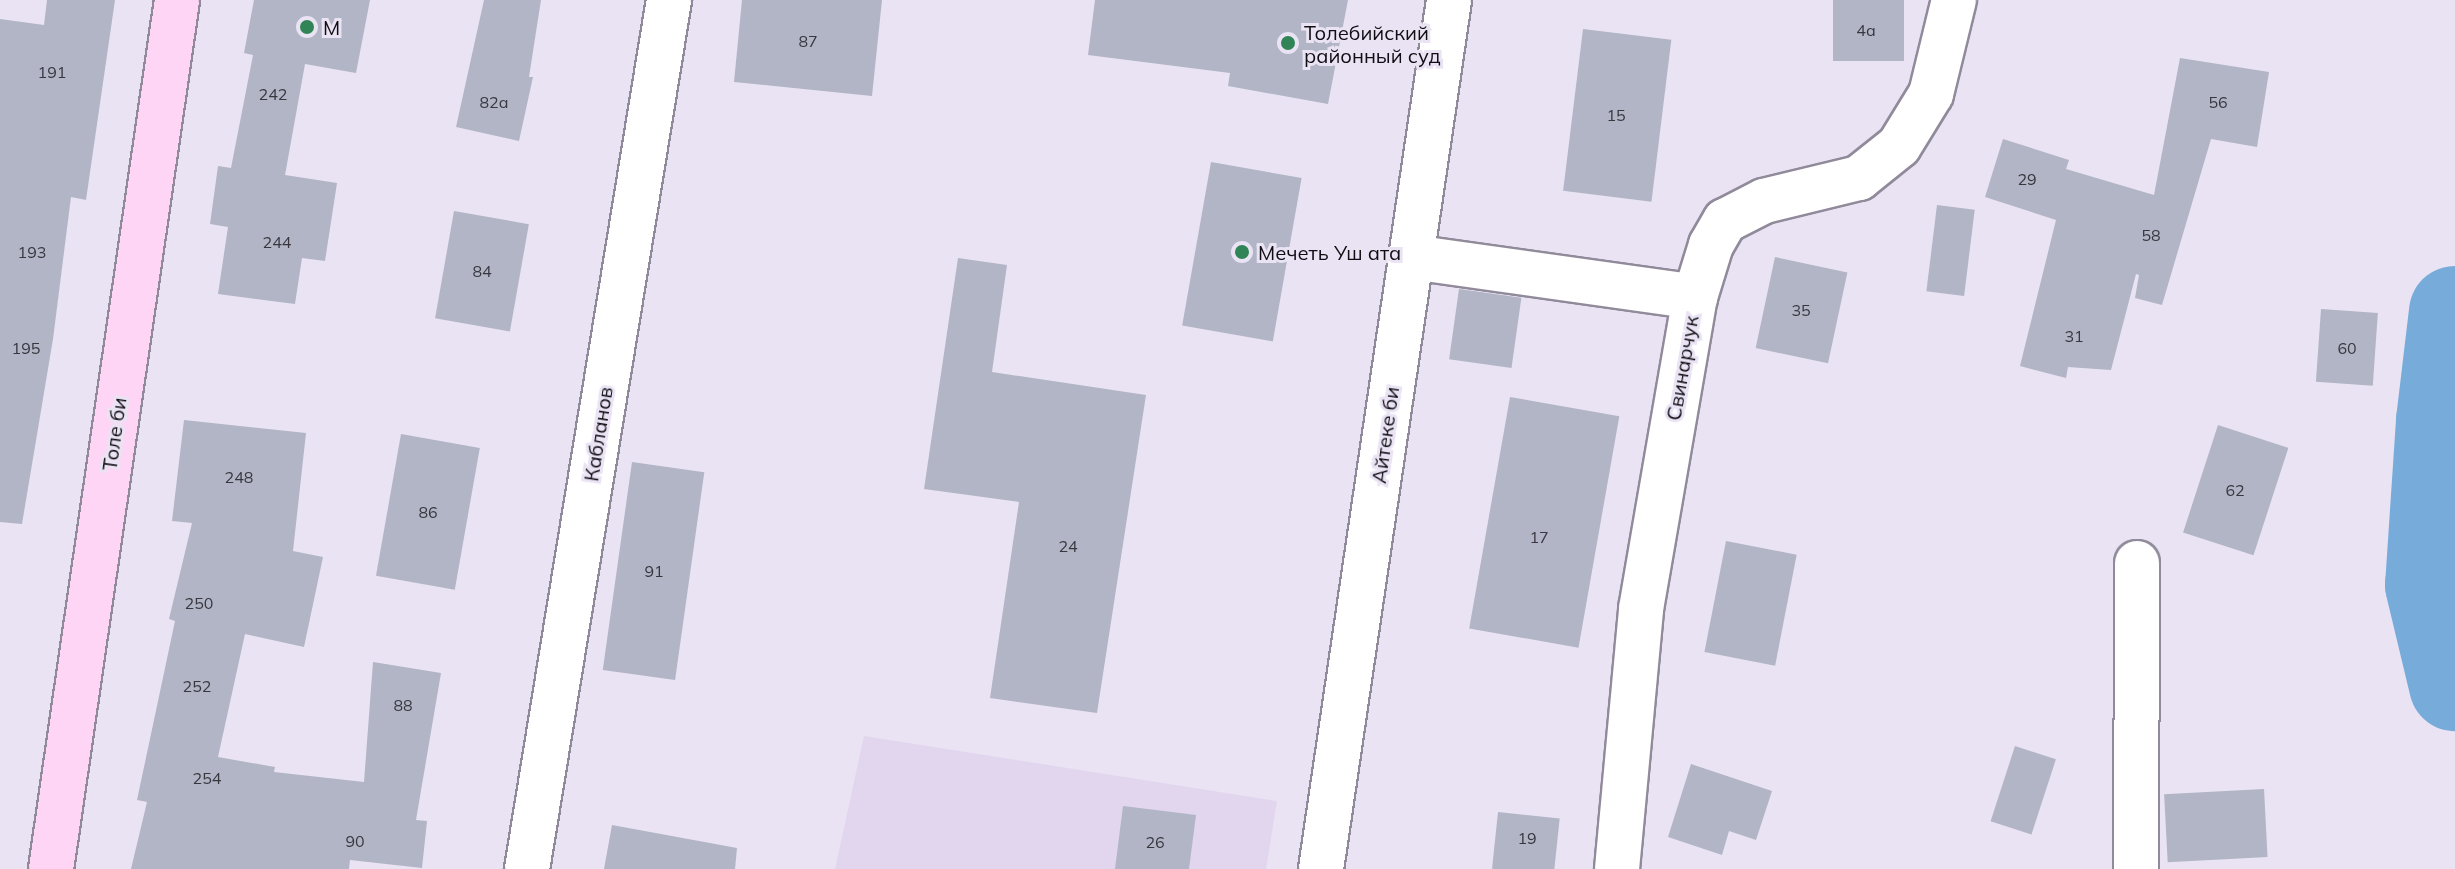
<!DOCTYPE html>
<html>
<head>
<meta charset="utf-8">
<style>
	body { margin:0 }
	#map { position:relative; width:2455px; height:869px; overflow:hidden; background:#eae3f4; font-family:Mulish,sans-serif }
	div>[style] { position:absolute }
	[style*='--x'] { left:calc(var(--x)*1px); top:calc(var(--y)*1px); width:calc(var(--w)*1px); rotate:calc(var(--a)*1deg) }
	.built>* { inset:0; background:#e1d6ee }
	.river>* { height:92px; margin:-46px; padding:0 46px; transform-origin:46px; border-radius:46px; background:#77acda }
	.building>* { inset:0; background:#b1b5c5; transform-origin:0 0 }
	.roads { filter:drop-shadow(2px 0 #918a9a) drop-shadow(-2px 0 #918a9a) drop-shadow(0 2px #918a9a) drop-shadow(0 -2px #918a9a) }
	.minor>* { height:44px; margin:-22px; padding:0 22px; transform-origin:22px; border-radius:22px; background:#fff }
	.major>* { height:44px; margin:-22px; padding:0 22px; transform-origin:22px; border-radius:22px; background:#fed5f4 }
	.dots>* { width:22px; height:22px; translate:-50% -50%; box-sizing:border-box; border:4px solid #eae3f4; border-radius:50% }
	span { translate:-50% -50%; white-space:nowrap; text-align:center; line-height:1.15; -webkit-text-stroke:6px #eae3f4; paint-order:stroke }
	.number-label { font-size:16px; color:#383740 }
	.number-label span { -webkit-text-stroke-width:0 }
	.poi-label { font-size:20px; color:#100d13 }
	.left { translate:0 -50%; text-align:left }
	.street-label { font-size:20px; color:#100d13 }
</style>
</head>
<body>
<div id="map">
	<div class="built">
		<div style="clip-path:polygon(864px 736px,1277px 801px,1266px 869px,835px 869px)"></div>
	</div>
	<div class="river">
		<div style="--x:2455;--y:312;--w:110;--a:96.8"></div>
		<div style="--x:2442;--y:421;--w:164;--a:93.8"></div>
		<div style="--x:2431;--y:585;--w:103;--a:76.5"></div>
	</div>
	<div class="building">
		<div style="clip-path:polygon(47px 0,115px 0,86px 200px,71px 197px,53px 339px,22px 524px,0 522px,0 19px,44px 25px)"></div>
		<div style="clip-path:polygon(254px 0,370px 0,356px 73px,305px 64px,285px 175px,337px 183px,325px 261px,302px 258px,295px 304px,218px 294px,228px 227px,210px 224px,218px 166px,231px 168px,253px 55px,244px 53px)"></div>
		<div style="clip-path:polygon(484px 0,541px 0,529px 77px,533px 77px,519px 141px,456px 127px)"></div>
		<div style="clip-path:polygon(742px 0,882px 0,872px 96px,734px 82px)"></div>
		<div style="clip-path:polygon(1095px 0,1348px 0,1328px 104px,1228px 86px,1230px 73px,1088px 55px)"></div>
		<div style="left:1833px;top:0;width:71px;height:61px"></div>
		<div style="left:1583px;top:29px;width:89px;height:163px;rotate:7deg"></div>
		<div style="clip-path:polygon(2180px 58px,2269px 72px,2257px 147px,2211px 139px,2162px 305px,2135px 298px,2139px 275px,2136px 274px,2111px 370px,2068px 367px,2066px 378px,2020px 366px,2056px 220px,1985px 197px,2003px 139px,2069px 160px,2066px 169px,2154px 195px)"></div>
		<div style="left:1211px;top:162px;width:92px;height:166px;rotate:10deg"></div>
		<div style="left:1937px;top:205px;width:38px;height:87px;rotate:7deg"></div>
		<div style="left:454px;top:211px;width:76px;height:109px;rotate:10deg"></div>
		<div style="left:1775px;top:257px;width:74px;height:93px;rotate:12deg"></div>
		<div style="clip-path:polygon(958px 258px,1007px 265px,992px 372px,1146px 395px,1097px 713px,990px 698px,1019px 502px,924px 489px)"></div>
		<div style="left:1459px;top:289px;width:63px;height:71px;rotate:8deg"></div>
		<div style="left:2321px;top:309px;width:57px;height:73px;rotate:4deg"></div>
		<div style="left:1510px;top:397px;width:111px;height:235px;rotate:10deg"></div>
		<div style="clip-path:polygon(184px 420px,306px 433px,293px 551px,323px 557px,304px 647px,245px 634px,218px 757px,275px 767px,274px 772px,364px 782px,373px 662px,441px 673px,416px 820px,427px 821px,422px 868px,350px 860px,349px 869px,131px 869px,147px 802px,137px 800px,175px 621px,169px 619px,192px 523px,172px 521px)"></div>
		<div style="left:2218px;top:425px;width:74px;height:113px;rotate:18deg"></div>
		<div style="left:401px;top:434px;width:80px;height:144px;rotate:10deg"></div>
		<div style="left:632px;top:462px;width:73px;height:210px;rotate:8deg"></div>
		<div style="left:1726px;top:541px;width:72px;height:113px;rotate:11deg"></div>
		<div style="left:2015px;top:746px;width:43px;height:79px;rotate:18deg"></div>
		<div style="clip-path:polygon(1691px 764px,1772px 791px,1756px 840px,1729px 831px,1722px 855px,1668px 837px)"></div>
		<div style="left:2264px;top:789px;width:68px;height:100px;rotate:87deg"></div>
		<div style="clip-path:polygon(1123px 806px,1196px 815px,1189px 869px,1115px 869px)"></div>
		<div style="left:1498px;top:812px;width:62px;height:57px;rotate:6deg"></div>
		<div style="clip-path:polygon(612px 825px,737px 848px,735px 869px,604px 869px)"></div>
	</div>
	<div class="roads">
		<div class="minor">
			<div style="--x:1412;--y:257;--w:286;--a:8"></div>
			<div style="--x:527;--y:869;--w:881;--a:-80.72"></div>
			<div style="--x:1321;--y:869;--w:878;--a:-81.62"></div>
			<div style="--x:1617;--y:869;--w:261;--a:-84.7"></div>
			<div style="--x:1641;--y:609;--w:317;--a:-80.2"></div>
			<div style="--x:1695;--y:297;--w:54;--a:-72.9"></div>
			<div style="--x:1711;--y:245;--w:28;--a:-60"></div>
			<div style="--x:1725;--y:221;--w:44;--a:-27.1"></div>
			<div style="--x:1764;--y:201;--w:98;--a:-13.6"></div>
			<div style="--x:1859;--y:178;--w:51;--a:-38.7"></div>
			<div style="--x:1899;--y:146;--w:61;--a:-58.4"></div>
			<div style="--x:1931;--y:94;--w:97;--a:-76.3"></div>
			<div style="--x:2136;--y:869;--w:306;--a:-89.8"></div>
		</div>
		<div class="major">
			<div style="--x:51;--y:869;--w:878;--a:-81.75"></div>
		</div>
	</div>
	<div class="dots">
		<div style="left:307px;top:27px;background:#318456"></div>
		<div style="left:1288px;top:43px;background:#318456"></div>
		<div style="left:1242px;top:252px;background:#318456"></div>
	</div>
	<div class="number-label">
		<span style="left:1866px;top:30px">4а</span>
		<span style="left:808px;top:41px">87</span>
		<span style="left:52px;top:72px">191</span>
		<span style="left:273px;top:94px">242</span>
		<span style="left:494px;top:102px">82а</span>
		<span style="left:2218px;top:102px">56</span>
		<span style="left:1616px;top:115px">15</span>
		<span style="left:2027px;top:179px">29</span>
		<span style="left:2151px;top:235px">58</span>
		<span style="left:277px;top:242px">244</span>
		<span style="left:32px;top:252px">193</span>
		<span style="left:482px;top:271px">84</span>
		<span style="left:1801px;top:310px">35</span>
		<span style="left:2074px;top:336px">31</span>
		<span style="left:26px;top:348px">195</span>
		<span style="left:2347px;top:348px">60</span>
		<span style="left:239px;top:477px">248</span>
		<span style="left:2235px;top:490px">62</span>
		<span style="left:428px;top:512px">86</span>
		<span style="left:1539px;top:537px">17</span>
		<span style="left:1068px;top:546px">24</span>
		<span style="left:654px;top:571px">91</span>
		<span style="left:199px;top:603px">250</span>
		<span style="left:197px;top:686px">252</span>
		<span style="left:403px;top:705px">88</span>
		<span style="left:207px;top:778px">254</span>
		<span style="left:1527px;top:838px">19</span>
		<span style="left:355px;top:841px">90</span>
		<span style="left:1155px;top:842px">26</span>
	</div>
	<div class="poi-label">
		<span class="left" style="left:323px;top:27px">M</span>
		<span class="left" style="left:1304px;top:44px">Толебийский<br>районный суд</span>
		<span class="left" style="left:1258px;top:252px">Мечеть Уш ата</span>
	</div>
	<div class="street-label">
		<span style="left:1682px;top:368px;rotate:-80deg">Свинарчук</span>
		<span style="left:114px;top:434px;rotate:-82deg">Толе би</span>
		<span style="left:598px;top:434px;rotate:-81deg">Кабланов</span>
		<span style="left:1385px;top:435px;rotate:-82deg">Айтеке би</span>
	</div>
</div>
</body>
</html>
